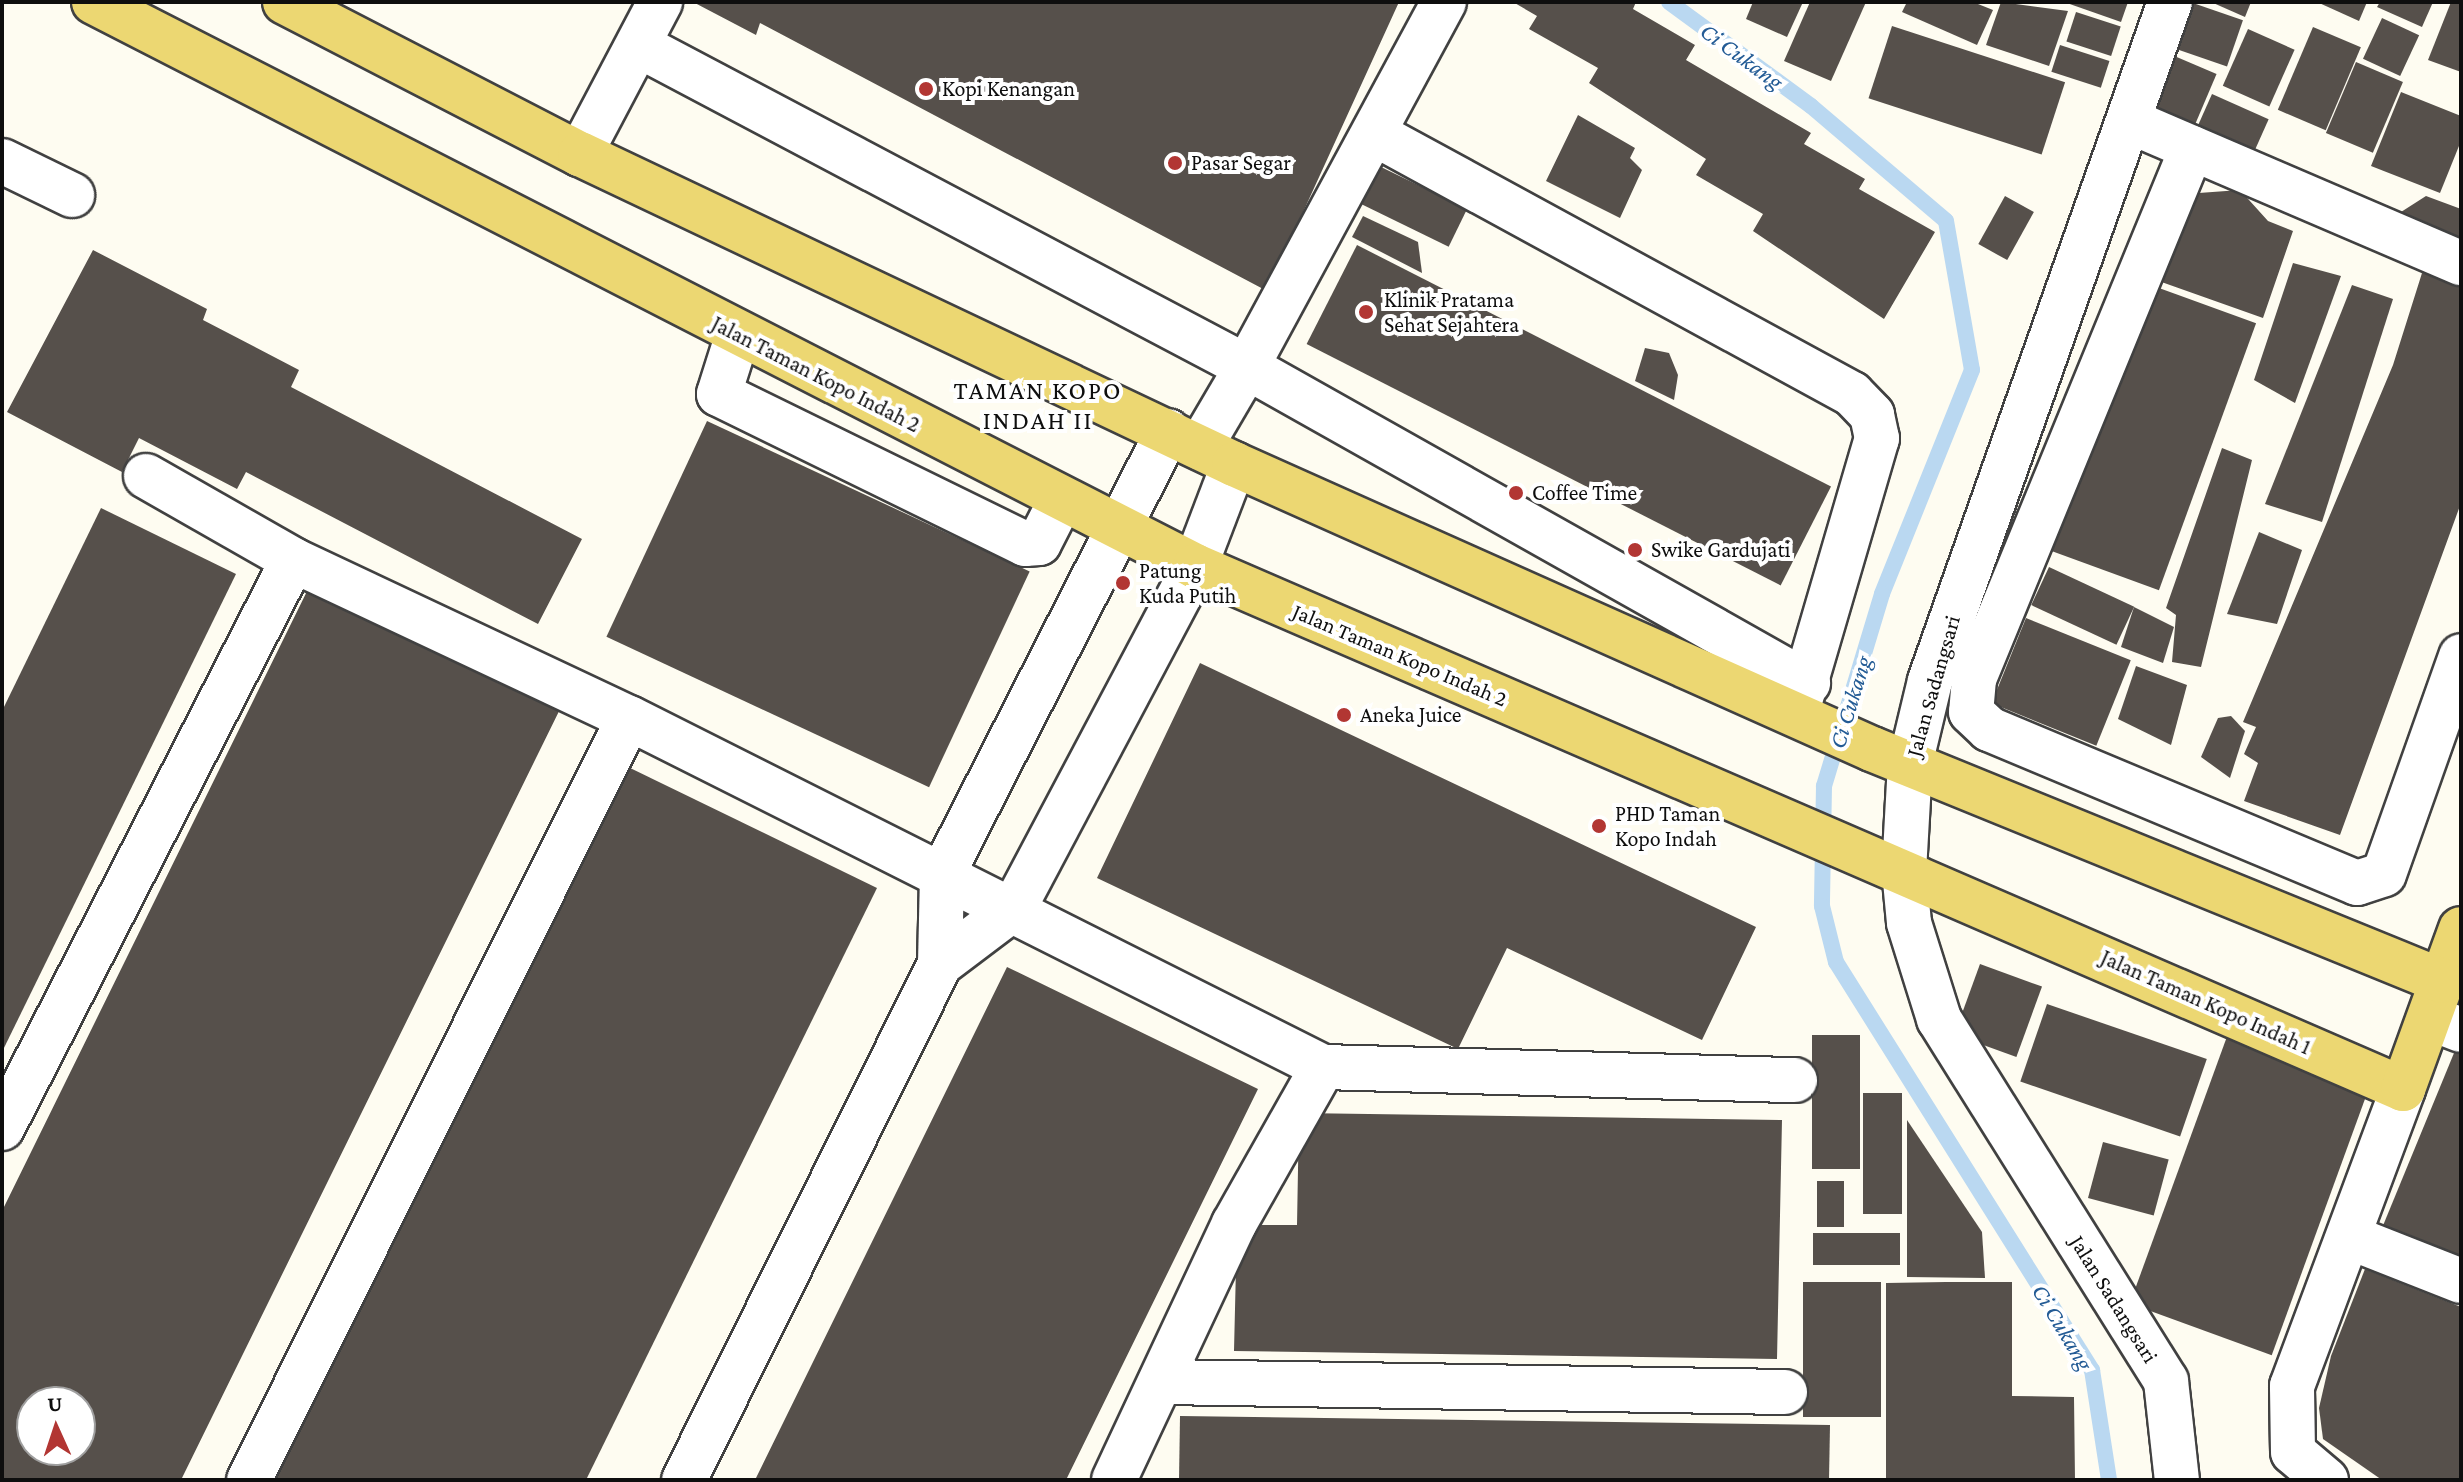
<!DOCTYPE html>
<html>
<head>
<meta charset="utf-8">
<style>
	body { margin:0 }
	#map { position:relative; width:2463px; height:1482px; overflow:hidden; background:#fefcf1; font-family:"Crimson Pro",serif }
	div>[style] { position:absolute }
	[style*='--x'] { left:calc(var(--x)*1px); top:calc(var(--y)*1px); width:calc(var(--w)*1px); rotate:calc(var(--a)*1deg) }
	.stream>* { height:16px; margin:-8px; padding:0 8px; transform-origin:8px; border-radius:8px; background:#bad8f1 }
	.building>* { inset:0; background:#56504b; transform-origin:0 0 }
	.roads { filter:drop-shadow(2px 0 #414141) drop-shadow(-2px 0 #414141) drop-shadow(0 2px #414141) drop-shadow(0 -2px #414141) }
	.minor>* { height:44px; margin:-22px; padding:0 22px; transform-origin:22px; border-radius:22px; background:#fff }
	.major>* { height:44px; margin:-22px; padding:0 22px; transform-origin:22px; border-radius:22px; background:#ecd772 }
	.dots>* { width:22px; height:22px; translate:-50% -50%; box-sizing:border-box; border:4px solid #fff; border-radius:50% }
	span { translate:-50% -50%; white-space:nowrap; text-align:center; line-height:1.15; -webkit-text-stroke:8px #fff; paint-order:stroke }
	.poi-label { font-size:22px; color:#0e0e0e }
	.left { translate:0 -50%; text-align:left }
	.street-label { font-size:22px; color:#0e0e0e }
	.water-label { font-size:24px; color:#235b95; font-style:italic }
	.quarter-label { font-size:26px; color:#0e0e0e; letter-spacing:2px }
	.frame { position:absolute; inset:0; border:4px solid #0e0e0e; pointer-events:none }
	.north { position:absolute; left:16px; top:1386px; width:80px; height:80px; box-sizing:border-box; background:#fff; border:2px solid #9f9f9f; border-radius:50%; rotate:357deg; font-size:22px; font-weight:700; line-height:32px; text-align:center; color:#0e0e0e }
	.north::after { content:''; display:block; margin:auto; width:28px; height:36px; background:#b23633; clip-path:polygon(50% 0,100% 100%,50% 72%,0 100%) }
</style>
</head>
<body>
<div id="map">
	<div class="stream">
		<div style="--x:1669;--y:2;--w:176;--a:36.2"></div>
		<div style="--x:1811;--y:106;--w:177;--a:40.4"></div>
		<div style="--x:1946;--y:221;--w:151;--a:80.1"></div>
		<div style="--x:1972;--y:370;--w:241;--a:111.9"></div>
		<div style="--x:1882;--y:594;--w:201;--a:106.8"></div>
		<div style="--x:1824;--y:786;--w:120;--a:91"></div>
		<div style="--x:1822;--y:906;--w:58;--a:76"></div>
		<div style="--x:1836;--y:962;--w:482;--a:57.9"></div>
		<div style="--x:2092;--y:1370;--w:111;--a:81.2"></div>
	</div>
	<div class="building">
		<div style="clip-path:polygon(693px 2px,1399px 2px,1267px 291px,760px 23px,756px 35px)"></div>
		<div style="clip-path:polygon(1513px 2px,1636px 2px,1633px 9px,1695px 45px,1686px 60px,1811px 133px,1804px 144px,1865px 179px,1859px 189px,1935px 232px,1884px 319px,1753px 231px,1763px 214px,1696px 175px,1706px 159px,1589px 83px,1598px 68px,1529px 29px,1537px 16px)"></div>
		<div style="clip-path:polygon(1753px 2px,1803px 2px,1787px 37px,1746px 19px)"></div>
		<div style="clip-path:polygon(1810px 2px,1866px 2px,1831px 81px,1784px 61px)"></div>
		<div style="clip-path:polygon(1907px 2px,1973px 2px,1993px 10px,1977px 45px,1902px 12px)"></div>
		<div style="clip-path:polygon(2001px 2px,2068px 11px,2049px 66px,1986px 45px)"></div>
		<div style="clip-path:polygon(2064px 2px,2128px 2px,2121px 22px)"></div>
		<div style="left:2190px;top:2px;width:56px;height:49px;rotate:19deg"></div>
		<div style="clip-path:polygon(2211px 2px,2251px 2px,2245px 17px)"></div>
		<div style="clip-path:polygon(2317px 2px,2367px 2px,2359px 21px)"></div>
		<div style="clip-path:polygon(2380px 2px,2433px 2px,2422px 27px,2377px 7px)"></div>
		<div style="clip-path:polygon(2451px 2px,2461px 2px,2461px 72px,2428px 60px)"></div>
		<div style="left:2076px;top:12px;width:47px;height:31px;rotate:18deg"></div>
		<div style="left:2382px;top:18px;width:41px;height:45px;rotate:25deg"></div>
		<div style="left:1892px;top:26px;width:182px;height:76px;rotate:18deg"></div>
		<div style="left:2313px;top:27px;width:52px;height:90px;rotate:23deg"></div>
		<div style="left:2248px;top:29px;width:51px;height:62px;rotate:24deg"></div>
		<div style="left:2060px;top:45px;width:52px;height:28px;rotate:18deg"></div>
		<div style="left:2165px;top:52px;width:56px;height:58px;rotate:23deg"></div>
		<div style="left:2356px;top:62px;width:51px;height:77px;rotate:23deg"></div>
		<div style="clip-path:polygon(2401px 92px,2461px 116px,2461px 141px,2440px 193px,2371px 166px)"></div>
		<div style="left:2212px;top:94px;width:62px;height:43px;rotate:24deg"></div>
		<div style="clip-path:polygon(1578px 115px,1635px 148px,1630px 158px,1642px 170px,1620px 218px,1546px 181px)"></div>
		<div style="left:1379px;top:166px;width:98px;height:42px;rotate:26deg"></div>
		<div style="clip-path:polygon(2240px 190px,2268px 221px,2293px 231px,2263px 318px,2153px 279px,2185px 194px)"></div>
		<div style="left:2005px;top:196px;width:33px;height:55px;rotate:29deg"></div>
		<div style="clip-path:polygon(2426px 196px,2461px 209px,2461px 240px,2401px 212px)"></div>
		<div style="clip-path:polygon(1363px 216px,1418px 242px,1422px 273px,1352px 237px)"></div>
		<div style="left:1357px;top:245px;width:532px;height:111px;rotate:27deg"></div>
		<div style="clip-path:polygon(93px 250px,207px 309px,203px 320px,299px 370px,291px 387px,582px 539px,538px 624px,246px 472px,237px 489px,139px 438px,122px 472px,7px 412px)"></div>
		<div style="clip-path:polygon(2293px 263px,2341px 276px,2295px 403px,2254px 380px)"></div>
		<div style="clip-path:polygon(2422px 273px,2461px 280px,2461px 503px,2340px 835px,2244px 801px,2258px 763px,2244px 754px,2256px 727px,2243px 722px,2393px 365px)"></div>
		<div style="left:2148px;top:284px;width:115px;height:284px;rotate:20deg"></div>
		<div style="clip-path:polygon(2352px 285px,2393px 299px,2322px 522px,2265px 504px)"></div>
		<div style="clip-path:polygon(1645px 348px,1669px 353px,1678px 375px,1674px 400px,1635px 381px)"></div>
		<div style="left:707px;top:421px;width:356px;height:238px;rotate:25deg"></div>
		<div style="clip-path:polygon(2222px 448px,2252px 460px,2201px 667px,2172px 662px,2176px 615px,2166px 608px)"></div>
		<div style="clip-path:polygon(101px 508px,236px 574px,2px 1052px,2px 711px)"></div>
		<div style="clip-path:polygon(2259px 532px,2302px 550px,2277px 624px,2227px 614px)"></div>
		<div style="left:2049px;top:567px;width:94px;height:42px;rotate:25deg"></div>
		<div style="clip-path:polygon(evenodd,315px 575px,566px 697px,181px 1480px,2px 1480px,2px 1211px,315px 575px,32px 1402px,80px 1402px,80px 1450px,32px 1450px,32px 1402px)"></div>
		<div style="clip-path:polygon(2134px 607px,2174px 627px,2163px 663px,2121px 647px)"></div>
		<div style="left:2026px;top:618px;width:113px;height:92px;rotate:22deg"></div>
		<div style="clip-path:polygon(1200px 663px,1756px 927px,1702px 1040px,1507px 948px,1458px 1049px,1097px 878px)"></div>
		<div style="clip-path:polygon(2136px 666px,2187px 685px,2171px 745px,2118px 719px)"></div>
		<div style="clip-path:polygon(2231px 716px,2245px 731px,2230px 778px,2201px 757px,2218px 718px)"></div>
		<div style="clip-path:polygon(626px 766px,877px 888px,586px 1480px,275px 1480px)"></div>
		<div style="left:1980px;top:964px;width:66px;height:75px;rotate:20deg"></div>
		<div style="clip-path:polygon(1007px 967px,1258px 1089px,1173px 1262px,1066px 1480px,755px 1480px)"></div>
		<div style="left:2047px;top:1004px;width:169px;height:82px;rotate:19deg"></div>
		<div style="left:2229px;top:1031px;width:151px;height:290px;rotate:20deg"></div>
		<div style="left:1812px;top:1035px;width:48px;height:134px"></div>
		<div style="clip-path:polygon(2461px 1036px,2461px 1259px,2382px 1228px)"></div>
		<div style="left:1863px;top:1093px;width:39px;height:121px"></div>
		<div style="clip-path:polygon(1299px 1113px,1782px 1120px,1777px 1359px,1234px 1351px,1237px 1225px,1297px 1225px)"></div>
		<div style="clip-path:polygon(1907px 1120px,1982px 1232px,1985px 1278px,1907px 1277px)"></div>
		<div style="left:2103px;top:1142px;width:68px;height:58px;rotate:15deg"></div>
		<div style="left:1817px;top:1181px;width:27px;height:46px"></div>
		<div style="left:1813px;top:1233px;width:87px;height:32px"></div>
		<div style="clip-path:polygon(2365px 1269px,2461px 1307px,2461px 1480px,2382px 1480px,2323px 1439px,2319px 1408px,2331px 1356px)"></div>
		<div style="left:1881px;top:1282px;width:135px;height:78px;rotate:90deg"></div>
		<div style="clip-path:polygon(1946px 1282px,2012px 1282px,2012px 1396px,2074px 1397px,2075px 1480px,1886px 1480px,1886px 1283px)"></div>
		<div style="clip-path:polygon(1180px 1416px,1830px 1425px,1829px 1480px,1179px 1480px)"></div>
	</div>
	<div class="roads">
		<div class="minor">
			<div style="--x:1444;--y:2;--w:415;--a:118.4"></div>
			<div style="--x:1247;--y:367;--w:644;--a:29.39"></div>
			<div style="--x:2170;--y:2;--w:720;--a:109.47"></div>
			<div style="--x:1930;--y:681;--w:85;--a:103.5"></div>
			<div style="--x:1910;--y:764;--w:106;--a:93.2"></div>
			<div style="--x:1904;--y:870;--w:53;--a:84.6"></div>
			<div style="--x:1909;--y:923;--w:101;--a:72.6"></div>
			<div style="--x:1939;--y:1019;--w:427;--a:57.9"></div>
			<div style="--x:2166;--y:1381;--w:100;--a:83.7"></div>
			<div style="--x:640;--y:46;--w:687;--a:27.87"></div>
			<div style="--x:1247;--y:367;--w:93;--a:120.4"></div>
			<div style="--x:2129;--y:121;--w:361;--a:23.2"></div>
			<div style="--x:1375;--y:134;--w:543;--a:28.59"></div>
			<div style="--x:1852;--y:394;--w:29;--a:46"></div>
			<div style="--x:1872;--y:415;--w:24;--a:78"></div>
			<div style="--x:1877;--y:438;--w:282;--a:106.3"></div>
			<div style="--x:2192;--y:148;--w:574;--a:112.32"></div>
			<div style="--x:1974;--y:679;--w:33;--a:95"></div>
			<div style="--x:1971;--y:712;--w:25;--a:43"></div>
			<div style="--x:1989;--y:729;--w:399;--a:22.7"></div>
			<div style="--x:2357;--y:883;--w:28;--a:-18"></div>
			<div style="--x:2384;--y:874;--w:231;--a:-70.5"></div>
			<div style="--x:580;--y:154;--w:172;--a:-62.2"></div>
			<div style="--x:2;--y:161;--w:78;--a:25.9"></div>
			<div style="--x:738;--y:334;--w:63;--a:107.6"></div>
			<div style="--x:719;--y:394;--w:341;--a:26.1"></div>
			<div style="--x:1025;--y:544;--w:14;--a:-4"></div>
			<div style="--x:1039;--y:543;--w:48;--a:-62.9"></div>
			<div style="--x:146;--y:476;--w:169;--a:29.7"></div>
			<div style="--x:293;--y:560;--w:371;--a:25.2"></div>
			<div style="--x:629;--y:718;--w:777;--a:26.7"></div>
			<div style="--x:1323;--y:1067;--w:472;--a:1.6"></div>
			<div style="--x:940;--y:964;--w:93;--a:-37.1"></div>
			<div style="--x:1014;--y:908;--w:387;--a:-62.1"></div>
			<div style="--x:1195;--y:566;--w:109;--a:-69.1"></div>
			<div style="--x:2430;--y:1018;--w:33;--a:21"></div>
			<div style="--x:2;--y:1128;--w:638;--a:-62.87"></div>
			<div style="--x:2352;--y:1238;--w:117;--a:21.5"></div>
			<div style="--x:1163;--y:1382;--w:622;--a:0.92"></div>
			<div style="--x:249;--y:1480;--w:851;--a:-63.5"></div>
			<div style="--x:684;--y:1480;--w:576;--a:-63.61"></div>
			<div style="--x:940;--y:964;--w:89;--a:-88.7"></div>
			<div style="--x:942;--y:875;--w:498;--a:-63"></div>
			<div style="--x:1114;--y:1480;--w:283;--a:-64.9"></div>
			<div style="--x:1234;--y:1224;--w:180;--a:-60.5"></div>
			<div style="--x:2326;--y:1480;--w:43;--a:-139.7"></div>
			<div style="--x:2293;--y:1452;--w:66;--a:-90.9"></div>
			<div style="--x:2292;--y:1386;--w:317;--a:-69.5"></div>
		</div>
		<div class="major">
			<div style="--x:94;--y:2;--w:1237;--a:27.12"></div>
			<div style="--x:1195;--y:566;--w:1316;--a:23.41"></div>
			<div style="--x:2403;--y:1089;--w:170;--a:-70.1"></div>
			<div style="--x:285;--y:2;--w:332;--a:27.3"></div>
			<div style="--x:580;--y:154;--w:724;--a:25.36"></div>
			<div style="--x:1234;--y:464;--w:699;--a:24.07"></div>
			<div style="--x:1872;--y:749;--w:615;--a:22.15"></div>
		</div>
	</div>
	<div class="dots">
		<div style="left:926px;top:89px;background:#b23633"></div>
		<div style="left:1175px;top:163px;background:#b23633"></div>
		<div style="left:1366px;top:312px;background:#b23633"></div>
		<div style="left:1516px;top:493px;background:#b23633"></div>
		<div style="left:1635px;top:550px;background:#b23633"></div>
		<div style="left:1123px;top:583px;background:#b23633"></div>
		<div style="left:1344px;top:715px;background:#b23633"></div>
		<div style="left:1599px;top:826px;background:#b23633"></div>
	</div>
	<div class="poi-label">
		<span class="left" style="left:942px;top:89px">Kopi Kenangan</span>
		<span class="left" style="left:1191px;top:163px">Pasar Segar</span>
		<span class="left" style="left:1384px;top:312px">Klinik Pratama<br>Sehat Sejahtera</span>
		<span class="left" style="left:1532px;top:493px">Coffee Time</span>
		<span class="left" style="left:1651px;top:550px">Swike Gardujati</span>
		<span class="left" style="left:1139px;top:583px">Patung<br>Kuda Putih</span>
		<span class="left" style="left:1360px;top:715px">Aneka Juice</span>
		<span class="left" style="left:1615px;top:826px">PHD Taman<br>Kopo Indah</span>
	</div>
	<div class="street-label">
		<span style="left:816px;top:374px;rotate:27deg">Jalan Taman Kopo Indah 2</span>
		<span style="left:1400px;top:655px;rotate:23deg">Jalan Taman Kopo Indah 2</span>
		<span style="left:1933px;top:686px;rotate:-74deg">Jalan Sadangsari</span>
		<span style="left:2206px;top:1002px;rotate:24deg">Jalan Taman Kopo Indah 1</span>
		<span style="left:2114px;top:1299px;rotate:58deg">Jalan Sadangsari</span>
	</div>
	<div class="water-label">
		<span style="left:1742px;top:56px;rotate:36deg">Ci Cukang</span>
		<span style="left:1850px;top:702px;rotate:-73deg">Ci Cukang</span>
		<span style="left:2063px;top:1327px;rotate:59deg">Ci Cukang</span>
	</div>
	<div class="quarter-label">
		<span style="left:1038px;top:406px">TAMAN KOPO<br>INDAH II</span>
	</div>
	<div class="frame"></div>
	<div class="north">U</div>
</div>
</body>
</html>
